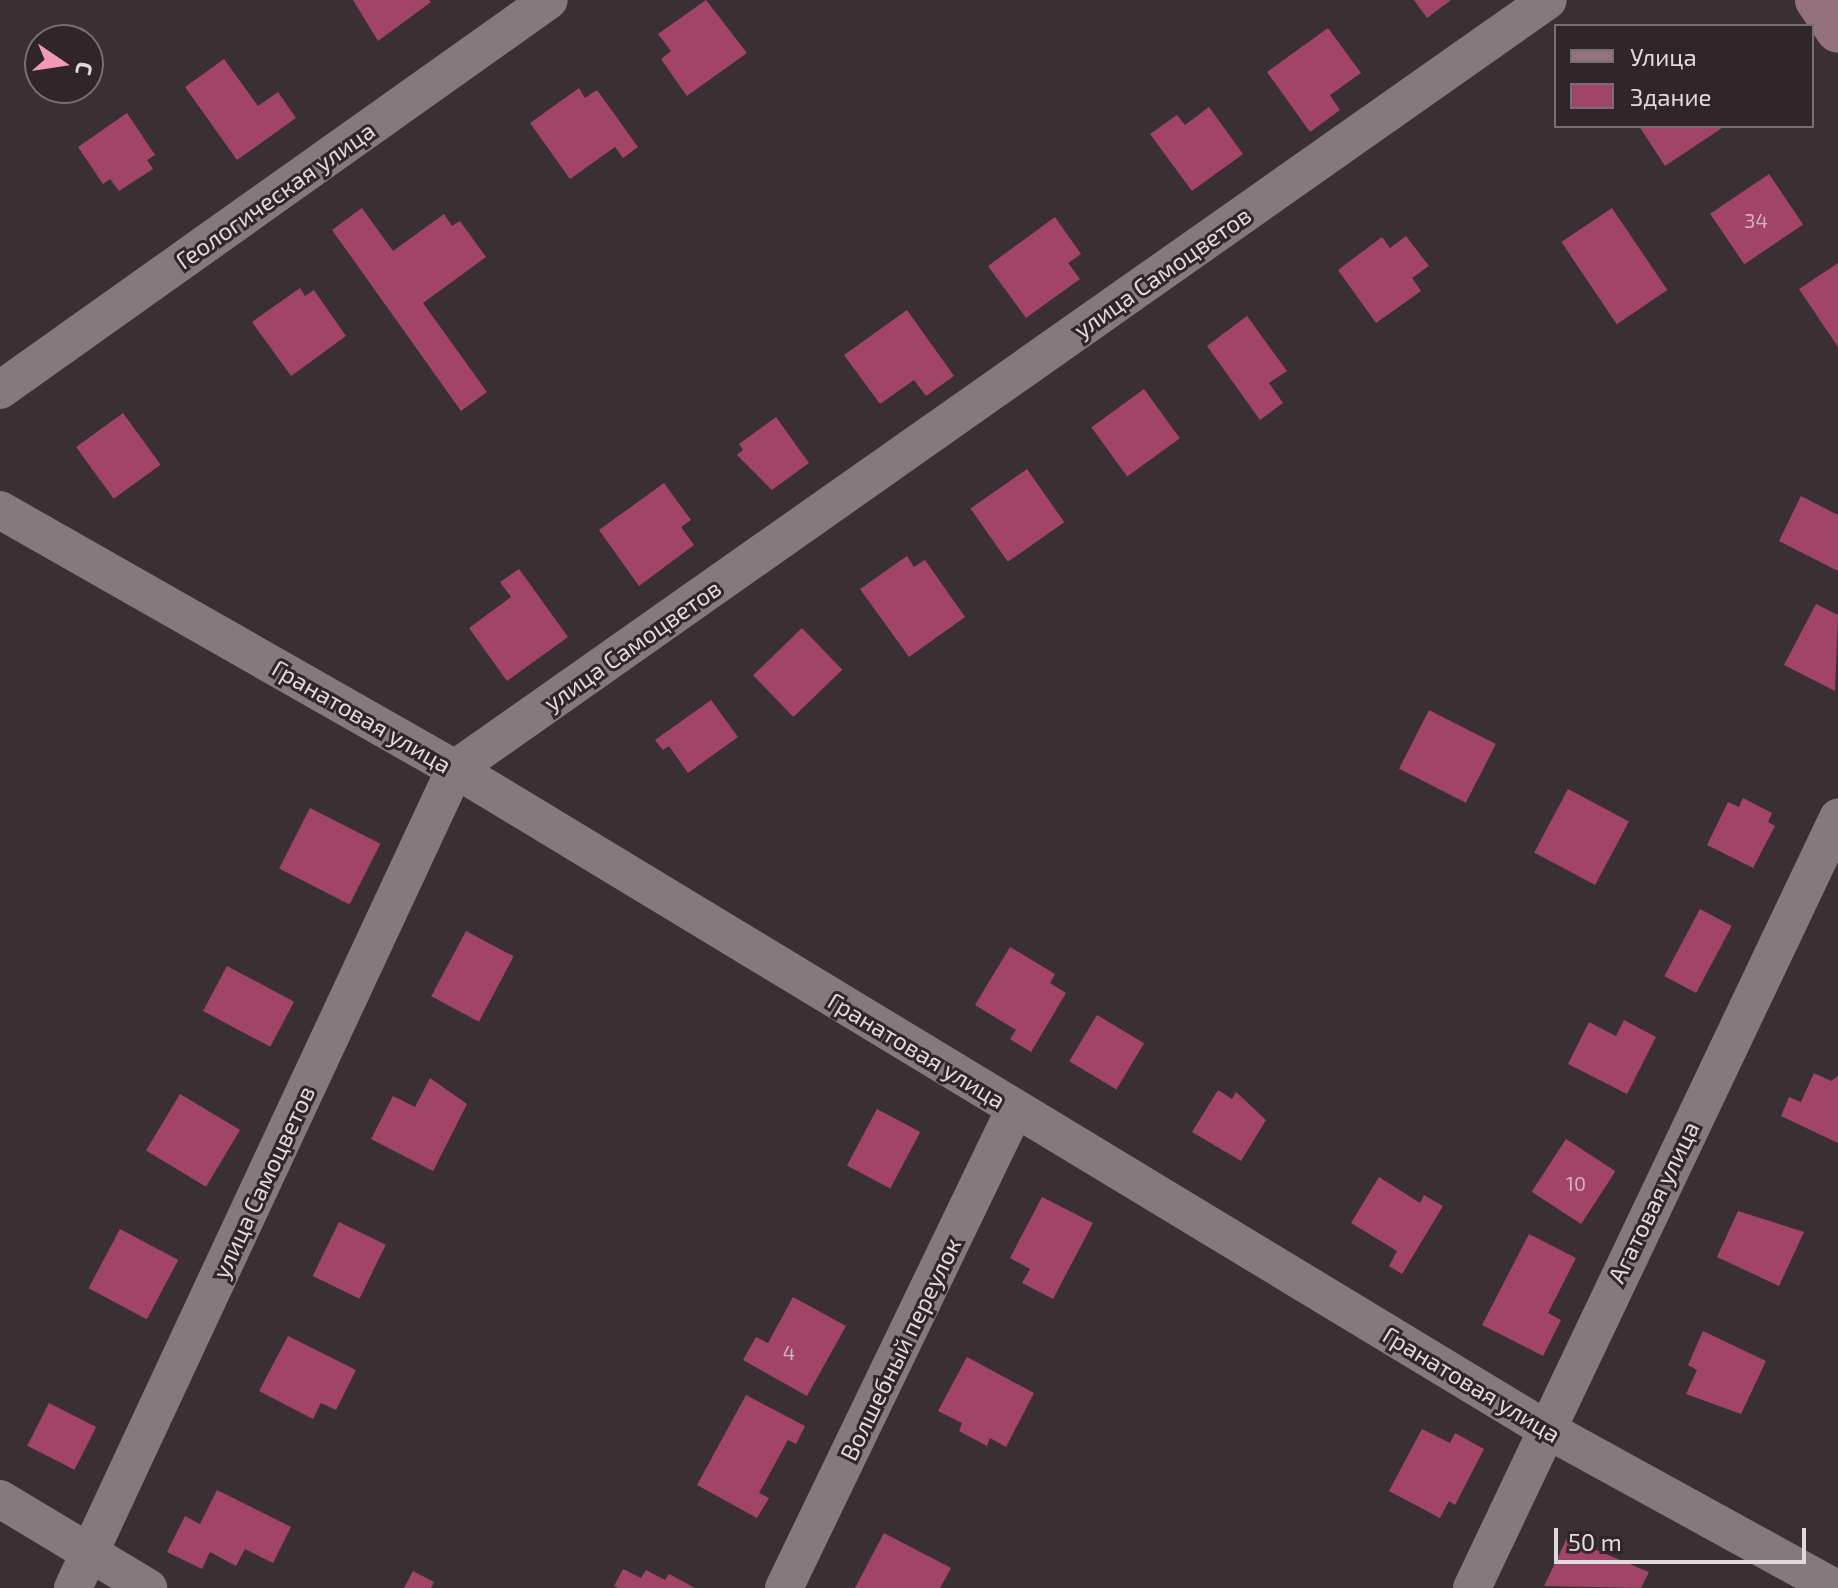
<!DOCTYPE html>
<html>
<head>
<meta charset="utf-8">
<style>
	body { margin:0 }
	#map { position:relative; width:1838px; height:1588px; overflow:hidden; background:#3a3033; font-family:"Exo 2",sans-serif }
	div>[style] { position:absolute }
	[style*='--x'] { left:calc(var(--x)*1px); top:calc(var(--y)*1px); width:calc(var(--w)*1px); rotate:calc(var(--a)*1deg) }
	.building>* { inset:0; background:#a24467; transform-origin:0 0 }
	.street>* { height:38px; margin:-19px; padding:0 19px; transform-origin:19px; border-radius:19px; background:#84797c }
	.secondary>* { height:44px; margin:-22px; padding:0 22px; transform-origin:22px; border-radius:22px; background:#94727d }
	span { translate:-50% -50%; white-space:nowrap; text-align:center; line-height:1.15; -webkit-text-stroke:6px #302629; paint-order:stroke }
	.number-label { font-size:20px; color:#d1b4bf }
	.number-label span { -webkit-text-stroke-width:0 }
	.street-label { font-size:24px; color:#e1dadc }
	.legend { position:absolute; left:1554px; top:24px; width:260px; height:104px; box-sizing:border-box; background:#302629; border:2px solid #776e71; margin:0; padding:10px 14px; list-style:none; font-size:24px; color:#e1dadc }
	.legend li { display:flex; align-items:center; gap:16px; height:40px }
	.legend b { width:40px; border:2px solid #776e71 }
	.north { position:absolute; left:24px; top:24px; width:80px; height:80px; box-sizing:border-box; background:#302629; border:2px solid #776e71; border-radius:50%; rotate:103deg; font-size:22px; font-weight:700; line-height:32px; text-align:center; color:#e1dadc }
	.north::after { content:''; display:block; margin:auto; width:28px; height:36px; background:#f09ab5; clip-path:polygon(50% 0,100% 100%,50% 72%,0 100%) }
	.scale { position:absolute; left:1554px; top:1528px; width:252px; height:36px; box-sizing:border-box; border:4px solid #e1dadc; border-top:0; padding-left:10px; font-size:24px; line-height:28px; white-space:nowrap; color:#e1dadc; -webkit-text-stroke:6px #302629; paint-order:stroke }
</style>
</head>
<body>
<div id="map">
	<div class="building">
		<div style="clip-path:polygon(353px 0,429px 0,431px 2px,378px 41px)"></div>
		<div style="clip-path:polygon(706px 0,747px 53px,687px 96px,661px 59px,671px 51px,658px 34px)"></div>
		<div style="clip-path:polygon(1414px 0,1451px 0,1427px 18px)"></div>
		<div style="clip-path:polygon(1328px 28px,1361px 73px,1330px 95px,1340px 110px,1310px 132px,1267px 72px)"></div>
		<div style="clip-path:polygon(224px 59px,258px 106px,278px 92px,296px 118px,237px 160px,185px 87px)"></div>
		<div style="clip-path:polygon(579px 88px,585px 98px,597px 90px,638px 147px,623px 158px,615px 147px,570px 179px,530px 123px)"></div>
		<div style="clip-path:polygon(1209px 107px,1243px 154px,1192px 191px,1150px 134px,1177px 115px,1185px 125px)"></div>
		<div style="clip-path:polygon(127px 113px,155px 155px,147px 160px,153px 169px,119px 191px,110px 179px,103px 184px,78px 147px)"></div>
		<div style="clip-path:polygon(1639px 126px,1725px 126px,1665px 166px)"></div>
		<div style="left:1769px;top:174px;width:61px;height:71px;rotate:56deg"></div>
		<div style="clip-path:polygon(362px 208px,393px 251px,444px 214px,452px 226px,460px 221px,486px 257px,423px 303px,487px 392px,461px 411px,332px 230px)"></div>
		<div style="left:1612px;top:208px;width:99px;height:61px;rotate:56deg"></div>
		<div style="clip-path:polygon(1055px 217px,1081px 254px,1068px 263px,1080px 279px,1026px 318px,988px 266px)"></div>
		<div style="clip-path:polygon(1406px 236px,1429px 266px,1412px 278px,1421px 291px,1376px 323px,1338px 270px,1382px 237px,1390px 248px)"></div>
		<div style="clip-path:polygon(1838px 263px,1838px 347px,1799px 289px)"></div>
		<div style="clip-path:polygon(300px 288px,305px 296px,314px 290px,346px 336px,291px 376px,252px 322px)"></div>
		<div style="clip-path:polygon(907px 310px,954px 376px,926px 396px,914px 380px,880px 404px,844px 355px)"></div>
		<div style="clip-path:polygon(1247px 316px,1287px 371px,1269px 383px,1283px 403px,1260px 420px,1207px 346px)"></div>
		<div style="left:1144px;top:389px;width:61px;height:65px;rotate:54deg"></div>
		<div style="left:123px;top:413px;width:64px;height:58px;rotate:54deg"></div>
		<div style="clip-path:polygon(776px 417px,809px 463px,772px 490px,737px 455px,743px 450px,739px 444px)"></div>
		<div style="left:1027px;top:469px;width:65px;height:69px;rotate:55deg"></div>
		<div style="clip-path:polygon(664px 483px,691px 520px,681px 527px,694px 545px,639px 586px,599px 530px)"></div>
		<div style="clip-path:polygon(1801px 496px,1838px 515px,1838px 571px,1779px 541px)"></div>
		<div style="clip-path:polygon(907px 556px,914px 567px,925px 560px,965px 617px,909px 657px,860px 589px)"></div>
		<div style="clip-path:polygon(519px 569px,568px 637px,507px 681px,469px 628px,511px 597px,500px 582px)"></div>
		<div style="clip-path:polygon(1816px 604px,1838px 615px,1835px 691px,1784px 665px)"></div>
		<div style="left:802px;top:628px;width:58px;height:68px;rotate:46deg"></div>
		<div style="clip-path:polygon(711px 700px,738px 737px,688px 773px,669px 746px,663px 750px,655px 740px)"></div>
		<div style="left:1429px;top:710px;width:75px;height:66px;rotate:27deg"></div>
		<div style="left:1568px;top:789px;width:69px;height:72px;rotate:28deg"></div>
		<div style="clip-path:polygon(1743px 798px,1772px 813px,1768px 822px,1775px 826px,1753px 868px,1707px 845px,1728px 802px,1739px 807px)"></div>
		<div style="left:310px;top:808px;width:79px;height:68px;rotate:27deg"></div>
		<div style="left:1700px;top:909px;width:36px;height:76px;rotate:28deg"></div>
		<div style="left:466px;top:931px;width:54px;height:74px;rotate:28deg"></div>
		<div style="clip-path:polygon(1010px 947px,1055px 974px,1050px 983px,1066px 993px,1031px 1052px,1010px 1039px,1016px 1030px,975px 1005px)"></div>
		<div style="left:227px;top:966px;width:76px;height:51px;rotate:28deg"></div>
		<div style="left:1097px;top:1015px;width:55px;height:54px;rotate:31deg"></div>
		<div style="clip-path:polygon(1624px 1020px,1656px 1037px,1627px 1094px,1568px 1064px,1589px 1022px,1616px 1036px)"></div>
		<div style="clip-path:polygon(1814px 1073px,1831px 1081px,1838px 1076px,1838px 1143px,1781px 1116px,1789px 1097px,1801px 1102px)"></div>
		<div style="clip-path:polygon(430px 1078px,467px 1104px,433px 1171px,371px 1139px,393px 1096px,415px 1107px)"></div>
		<div style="clip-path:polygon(1218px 1090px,1232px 1099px,1236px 1092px,1266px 1120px,1241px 1161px,1192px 1132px)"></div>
		<div style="left:180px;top:1094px;width:70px;height:66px;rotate:31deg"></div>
		<div style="left:877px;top:1109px;width:49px;height:64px;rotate:28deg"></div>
		<div style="left:1566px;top:1139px;width:59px;height:63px;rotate:33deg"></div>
		<div style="clip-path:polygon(1379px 1177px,1420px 1203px,1424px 1195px,1443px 1206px,1402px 1274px,1389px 1266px,1397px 1251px,1351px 1223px)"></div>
		<div style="clip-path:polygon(1042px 1197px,1093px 1223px,1053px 1299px,1022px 1283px,1030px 1269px,1010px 1258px)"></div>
		<div style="clip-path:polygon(1738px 1211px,1804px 1232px,1779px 1286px,1717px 1257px)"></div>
		<div style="left:339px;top:1222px;width:52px;height:60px;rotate:26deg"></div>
		<div style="left:120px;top:1229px;width:66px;height:67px;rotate:28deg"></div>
		<div style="clip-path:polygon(1529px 1234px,1576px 1258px,1548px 1313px,1561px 1320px,1543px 1356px,1482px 1325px)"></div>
		<div style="clip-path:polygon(793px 1297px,846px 1326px,807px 1396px,743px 1360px,756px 1337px,768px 1343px)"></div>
		<div style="clip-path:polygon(1703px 1331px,1766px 1361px,1741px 1414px,1686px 1394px,1697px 1370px,1688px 1365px)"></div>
		<div style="clip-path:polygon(288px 1336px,356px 1370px,336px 1410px,321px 1403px,313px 1419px,259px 1391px)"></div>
		<div style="clip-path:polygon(967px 1357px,1034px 1393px,1006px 1447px,990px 1438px,987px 1446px,959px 1431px,962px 1423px,938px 1411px)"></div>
		<div style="clip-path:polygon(746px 1395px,805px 1426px,796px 1444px,788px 1440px,759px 1493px,769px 1498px,757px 1518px,697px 1485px)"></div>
		<div style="left:49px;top:1403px;width:53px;height:48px;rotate:27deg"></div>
		<div style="clip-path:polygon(1422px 1429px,1450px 1443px,1455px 1433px,1484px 1449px,1455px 1505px,1449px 1501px,1440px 1518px,1389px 1491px)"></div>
		<div style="clip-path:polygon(217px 1490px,291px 1527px,273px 1563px,245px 1549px,236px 1566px,210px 1552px,202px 1569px,167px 1552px,185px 1516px,200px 1524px)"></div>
		<div style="clip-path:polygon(884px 1533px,951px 1568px,940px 1588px,855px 1588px)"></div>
		<div style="clip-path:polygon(1567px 1538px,1649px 1572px,1641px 1588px,1544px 1586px)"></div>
		<div style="clip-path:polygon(623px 1569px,641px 1578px,646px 1570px,665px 1580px,669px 1574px,695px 1588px,618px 1588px,614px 1586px)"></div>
		<div style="clip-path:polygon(413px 1571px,434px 1582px,431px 1588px,404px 1588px)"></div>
	</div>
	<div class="street">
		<div style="--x:0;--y:390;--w:673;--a:-35.39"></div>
		<div style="--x:0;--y:510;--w:524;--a:29.65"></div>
		<div style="--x:455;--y:769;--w:1273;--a:31.18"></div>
		<div style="--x:1544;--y:1428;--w:332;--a:28.8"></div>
		<div style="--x:0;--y:1499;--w:173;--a:31"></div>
		<div style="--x:73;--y:1588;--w:904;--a:-64.99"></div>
		<div style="--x:455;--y:769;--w:1336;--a:-35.13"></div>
		<div style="--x:784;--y:1588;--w:532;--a:-64.25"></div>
		<div style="--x:1472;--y:1588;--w:853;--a:-64.58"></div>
	</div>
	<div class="secondary">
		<div style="--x:1817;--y:0;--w:37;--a:56"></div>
	</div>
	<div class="number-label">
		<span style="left:1756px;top:220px">34</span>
		<span style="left:1576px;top:1183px">10</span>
		<span style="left:789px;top:1352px">4</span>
	</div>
	<div class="street-label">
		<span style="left:275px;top:195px;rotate:-35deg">Геологическая улица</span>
		<span style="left:1162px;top:272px;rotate:-35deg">улица Самоцветов</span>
		<span style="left:632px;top:645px;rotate:-35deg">улица Самоцветов</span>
		<span style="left:362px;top:716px;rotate:30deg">Гранатовая улица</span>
		<span style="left:917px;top:1050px;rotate:31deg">Гранатовая улица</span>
		<span style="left:263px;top:1182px;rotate:-65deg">улица Самоцветов</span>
		<span style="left:1653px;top:1202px;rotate:-64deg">Агатовая улица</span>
		<span style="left:900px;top:1349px;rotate:-64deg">Волшебный переулок</span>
		<span style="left:1472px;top:1384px;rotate:31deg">Гранатовая улица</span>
	</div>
	<ul class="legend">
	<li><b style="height:10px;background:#94727d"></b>Улица</li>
	<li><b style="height:22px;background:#a24467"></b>Здание</li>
	</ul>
	<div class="north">С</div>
	<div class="scale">50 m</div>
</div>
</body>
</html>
